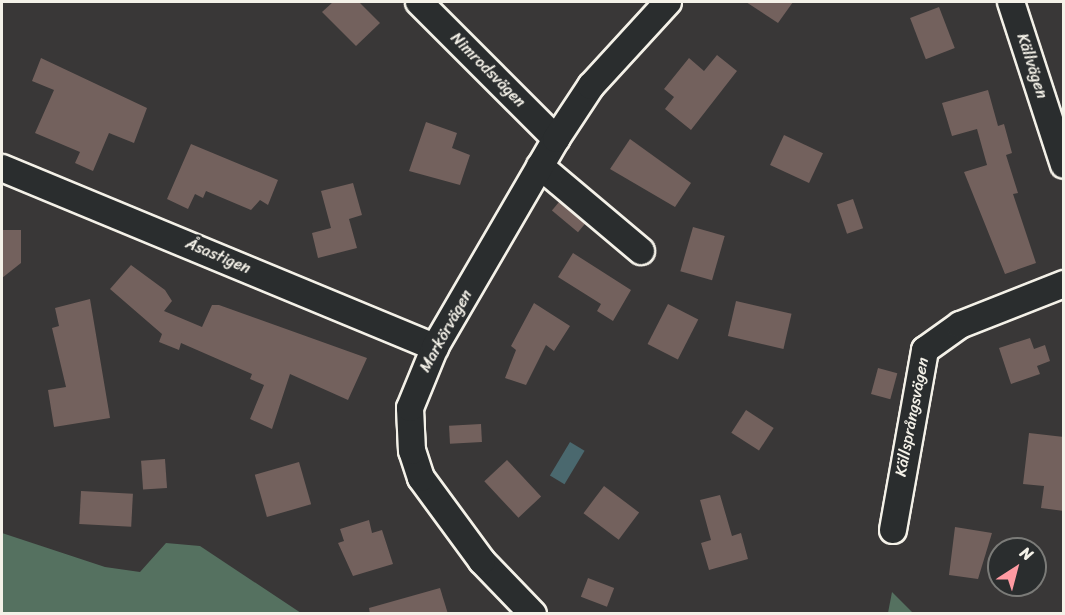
<!DOCTYPE html>
<html>
<head>
<meta charset="utf-8">
<style>
	body { margin:0 }
	#map { position:relative; width:1065px; height:615px; overflow:hidden; background:#393737; font-family:Sriracha,sans-serif }
	div>[style] { position:absolute }
	[style*='--x'] { left:calc(var(--x)*1px); top:calc(var(--y)*1px); width:calc(var(--w)*1px); rotate:calc(var(--a)*1deg) }
	.green>* { inset:0; background:#557160 }
	.water>* { inset:0; background:#4a686e; transform-origin:0 0 }
	.building>* { inset:0; background:#73615d; transform-origin:0 0 }
	.roads { filter:drop-shadow(2px 0 #f4f1e8) drop-shadow(-2px 0 #f4f1e8) drop-shadow(0 2px #f4f1e8) drop-shadow(0 -2px #f4f1e8) }
	.minor>* { height:26px; margin:-13px; padding:0 13px; transform-origin:13px; border-radius:13px; background:#2a2d2e }
	span { translate:-50% -50%; white-space:nowrap; text-align:center; line-height:1.15; -webkit-text-stroke:4.5px #2a2d2e; paint-order:stroke }
	.street-label { font-size:16px; color:#f4f1e8 }
	.frame { position:absolute; inset:0; border:3px solid #f4f1e8; pointer-events:none }
	.north { position:absolute; left:987px; top:537px; width:60px; height:60px; box-sizing:border-box; background:#2a2d2e; border:2px solid #7b7b78; border-radius:50%; rotate:36deg; font-size:16px; font-weight:700; line-height:24px; text-align:center; color:#f4f1e8 }
	.north::after { content:''; display:block; margin:auto; width:21px; height:27px; background:#ff9aa2; clip-path:polygon(50% 0,100% 100%,50% 72%,0 100%) }
</style>
</head>
<body>
<div id="map">
	<div class="green">
		<div style="clip-path:polygon(2px 533px,105px 567px,140px 572px,166px 543px,200px 546px,301px 613px,2px 613px)"></div>
		<div style="clip-path:polygon(892px 592px,913px 613px,888px 613px)"></div>
	</div>
	<div class="water">
		<div style="left:570px;top:442px;width:17px;height:39px;rotate:31deg"></div>
	</div>
	<div class="building">
		<div style="clip-path:polygon(333px 2px,359px 2px,380px 23px,356px 46px,322px 12px)"></div>
		<div style="clip-path:polygon(746px 2px,793px 2px,778px 23px)"></div>
		<div style="left:939px;top:7px;width:44px;height:31px;rotate:69deg"></div>
		<div style="clip-path:polygon(717px 55px,737px 71px,691px 130px,665px 109px,674px 97px,664px 89px,689px 58px,704px 71px)"></div>
		<div style="clip-path:polygon(41px 58px,147px 108px,134px 143px,109px 133px,93px 171px,75px 163px,80px 152px,35px 133px,54px 90px,32px 81px)"></div>
		<div style="clip-path:polygon(988px 90px,998px 126px,1004px 124px,1012px 153px,1006px 155px,1018px 193px,1013px 194px,1036px 263px,1005px 274px,964px 172px,987px 165px,977px 129px,952px 136px,942px 103px)"></div>
		<div style="clip-path:polygon(426px 122px,457px 133px,452px 148px,470px 155px,460px 185px,409px 171px)"></div>
		<div style="left:784px;top:135px;width:43px;height:33px;rotate:25deg"></div>
		<div style="clip-path:polygon(630px 139px,691px 183px,675px 207px,610px 169px)"></div>
		<div style="clip-path:polygon(191px 144px,278px 180px,268px 205px,260px 200px,251px 210px,206px 191px,203px 198px,195px 194px,188px 209px,167px 199px)"></div>
		<div style="clip-path:polygon(353px 183px,362px 215px,349px 219px,357px 248px,318px 258px,312px 233px,331px 228px,321px 191px)"></div>
		<div style="left:853px;top:199px;width:31px;height:17px;rotate:71deg"></div>
		<div style="left:559px;top:202px;width:34px;height:11px;rotate:40deg"></div>
		<div style="left:693px;top:227px;width:33px;height:46px;rotate:16deg"></div>
		<div style="clip-path:polygon(2px 230px,21px 230px,21px 263px,2px 278px)"></div>
		<div style="clip-path:polygon(573px 253px,631px 290px,613px 321px,597px 311px,601px 304px,558px 277px)"></div>
		<div style="clip-path:polygon(131px 265px,165px 290px,172px 301px,164px 311px,202px 327px,212px 305px,219px 305px,367px 358px,348px 400px,290px 374px,272px 429px,250px 419px,264px 385px,250px 379px,252px 374px,181px 343px,179px 350px,159px 342px,162px 334px,110px 289px)"></div>
		<div style="clip-path:polygon(90px 299px,110px 418px,54px 427px,48px 390px,66px 387px,52px 328px,59px 326px,55px 308px)"></div>
		<div style="left:736px;top:301px;width:57px;height:36px;rotate:13deg"></div>
		<div style="clip-path:polygon(534px 303px,570px 326px,554px 351px,546px 345px,526px 385px,505px 378px,516px 350px,511px 346px)"></div>
		<div style="left:668px;top:304px;width:34px;height:45px;rotate:27deg"></div>
		<div style="clip-path:polygon(1030px 338px,1034px 349px,1045px 345px,1050px 361px,1037px 366px,1040px 374px,1011px 384px,999px 348px)"></div>
		<div style="left:878px;top:368px;width:20px;height:27px;rotate:15deg"></div>
		<div style="left:746px;top:410px;width:33px;height:27px;rotate:33deg"></div>
		<div style="left:481px;top:424px;width:18px;height:32px;rotate:87deg"></div>
		<div style="clip-path:polygon(1029px 433px,1064px 437px,1064px 511px,1041px 508px,1044px 486px,1023px 484px)"></div>
		<div style="left:165px;top:459px;width:29px;height:24px;rotate:86deg"></div>
		<div style="left:507px;top:460px;width:50px;height:31px;rotate:47deg"></div>
		<div style="left:299px;top:462px;width:44px;height:46px;rotate:74deg"></div>
		<div style="left:604px;top:486px;width:44px;height:34px;rotate:37deg"></div>
		<div style="left:81px;top:491px;width:52px;height:33px;rotate:3deg"></div>
		<div style="clip-path:polygon(720px 495px,732px 536px,741px 533px,748px 559px,709px 570px,701px 543px,711px 540px,700px 500px)"></div>
		<div style="clip-path:polygon(369px 520px,372px 533px,382px 530px,393px 564px,353px 576px,338px 543px,344px 541px,340px 529px)"></div>
		<div style="clip-path:polygon(955px 527px,992px 533px,978px 579px,949px 575px)"></div>
		<div style="left:588px;top:578px;width:28px;height:20px;rotate:21deg"></div>
		<div style="clip-path:polygon(440px 588px,448px 614px,370px 614px,369px 608px)"></div>
	</div>
	<div class="roads">
		<div class="minor">
			<div style="--x:419;--y:2;--w:194;--a:45"></div>
			<div style="--x:1011;--y:2;--w:171;--a:72"></div>
			<div style="--x:540;--y:166;--w:132;--a:40.1"></div>
			<div style="--x:2;--y:168;--w:469;--a:22.5"></div>
			<div style="--x:893;--y:530;--w:183;--a:-79.9"></div>
			<div style="--x:925;--y:350;--w:43;--a:-35.5"></div>
			<div style="--x:960;--y:325;--w:112;--a:-21.5"></div>
			<div style="--x:533;--y:614;--w:74;--a:-133.9"></div>
			<div style="--x:482;--y:561;--w:103;--a:-126.3"></div>
			<div style="--x:421;--y:478;--w:28;--a:-108"></div>
			<div style="--x:412;--y:451;--w:43;--a:-92.7"></div>
			<div style="--x:410;--y:408;--w:66;--a:-67.7"></div>
			<div style="--x:435;--y:347;--w:241;--a:-59.8"></div>
			<div style="--x:556;--y:139;--w:64;--a:-56.6"></div>
			<div style="--x:591;--y:86;--w:114;--a:-47.5"></div>
		</div>
	</div>
	<div class="street-label">
		<span style="left:1032px;top:66px;rotate:72deg">Källvägen</span>
		<span style="left:488px;top:70px;rotate:45deg">Nimrodsvägen</span>
		<span style="left:218px;top:256px;rotate:23deg">Åsastigen</span>
		<span style="left:446px;top:331px;rotate:-61deg">Markörvägen</span>
		<span style="left:912px;top:417px;rotate:-79deg">Källsprångsvägen</span>
	</div>
	<div class="frame"></div>
	<div class="north">N</div>
</div>
</body>
</html>
